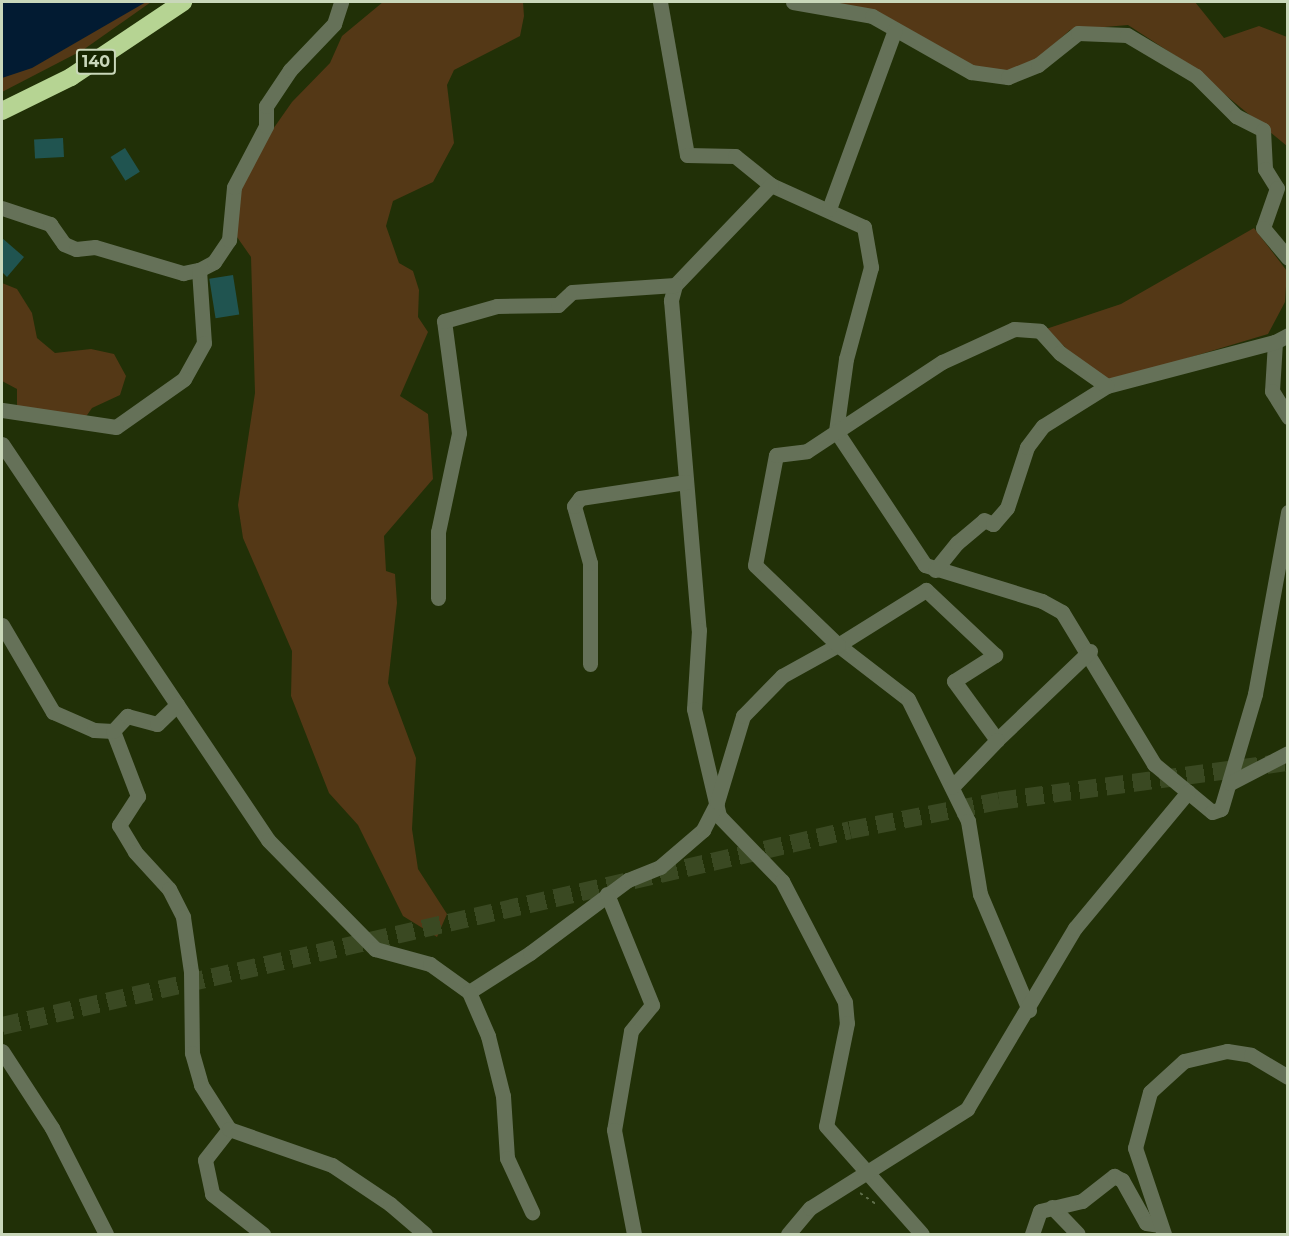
<!DOCTYPE html>
<html>
<head>
<meta charset="utf-8">
<style>
	body { margin:0 }
	#map { position:relative; width:1289px; height:1236px; overflow:hidden; background:#213007; font-family:Montserrat,sans-serif }
	div>[style] { position:absolute }
	[style*='--x'] { left:calc(var(--x)*1px); top:calc(var(--y)*1px); width:calc(var(--w)*1px); rotate:calc(var(--a)*1deg) }
	.green>* { inset:0; background:#543816 }
	.water>* { inset:0; background:#021b32 }
	.building>* { inset:0; background:#205450; transform-origin:0 0 }
	.highway-tunnel>* { height:18px; margin-top:-9px; transform-origin:0; background:repeating-linear-gradient(90deg,#3a4922 0 18px,transparent 0 27px) }
	.path>* { height:2px; margin-top:-1px; transform-origin:0; background:repeating-linear-gradient(90deg,#5f6e4a 0 3px,transparent 0 7.5px) }
	.minor>* { height:15px; margin:-7.5px; padding:0 7.5px; transform-origin:7.5px; border-radius:7.5px; background:#657158 }
	.highway>* { height:18px; margin:-9px; padding:0 9px; transform-origin:9px; border-radius:9px; background:#b6d493 }
	span { translate:-50% -50%; white-space:nowrap; text-align:center; line-height:1.15; -webkit-text-stroke:5px #172600; paint-order:stroke }
	.shield-label span { padding:2px 4px; background:#172600; border:2px solid; border-radius:4px; -webkit-text-stroke-width:0 }
	.shield-label { font-size:16px; color:#c9d7ba; font-weight:700 }
	.frame { position:absolute; inset:0; border:3px solid #c9d7ba; pointer-events:none }
</style>
</head>
<body>
<div id="map">
	<div class="green">
		<div style="clip-path:polygon(2px 2px,151px 2px,83px 50px,2px 92px)"></div>
		<div style="clip-path:polygon(383px 2px,523px 2px,524px 16px,520px 36px,454px 70px,447px 85px,454px 143px,433px 182px,393px 201px,386px 226px,399px 263px,413px 271px,419px 290px,418px 317px,428px 332px,400px 396px,428px 414px,433px 479px,384px 536px,386px 571px,395px 574px,397px 603px,388px 683px,416px 758px,412px 829px,418px 869px,447px 914px,437px 937px,403px 916px,358px 825px,329px 793px,291px 696px,292px 651px,243px 538px,238px 505px,255px 393px,251px 257px,230px 227px,236px 182px,292px 102px,330px 63px,342px 36px)"></div>
		<div style="clip-path:polygon(813px 2px,1195px 2px,1224px 38px,1259px 26px,1287px 37px,1287px 146px,1188px 64px,1128px 25px,1070px 30px,1033px 63px,1004px 73px,970px 68px,904px 31px)"></div>
		<div style="clip-path:polygon(1254px 228px,1287px 271px,1285px 302px,1268px 334px,1111px 381px,1097px 378px,1046px 329px,1121px 304px)"></div>
		<div style="clip-path:polygon(2px 283px,17px 289px,32px 313px,37px 338px,55px 353px,91px 349px,114px 354px,126px 376px,120px 395px,92px 408px,85px 418px,17px 408px,17px 389px,2px 381px)"></div>
	</div>
	<div class="water">
		<div style="clip-path:polygon(2px 2px,146px 2px,32px 68px,2px 78px)"></div>
	</div>
	<div class="building">
		<div style="left:63px;top:138px;width:19px;height:29px;rotate:87deg"></div>
		<div style="left:125px;top:148px;width:28px;height:17px;rotate:58deg"></div>
		<div style="clip-path:polygon(2px 238px,24px 257px,7px 277px,2px 272px)"></div>
		<div style="left:233px;top:275px;width:40px;height:24px;rotate:81deg"></div>
	</div>
	<div class="highway-tunnel">
		<div style="--x:2;--y:1026;--w:870;--a:-13.01"></div>
		<div style="--x:850;--y:830;--w:152;--a:-11"></div>
		<div style="--x:999;--y:801;--w:292;--a:-7.7"></div>
	</div>
	<div class="path">
		<div style="--x:860;--y:1193;--w:21;--a:35"></div>
	</div>
	<div class="minor">
		<div style="--x:660;--y:2;--w:155;--a:80"></div>
		<div style="--x:687;--y:155;--w:48;--a:1.2"></div>
		<div style="--x:735;--y:156;--w:46;--a:38.9"></div>
		<div style="--x:771;--y:185;--w:102;--a:24.3"></div>
		<div style="--x:864;--y:227;--w:41;--a:80.1"></div>
		<div style="--x:871;--y:267;--w:95;--a:105.2"></div>
		<div style="--x:846;--y:359;--w:73;--a:97.9"></div>
		<div style="--x:836;--y:431;--w:161;--a:56.4"></div>
		<div style="--x:925;--y:565;--w:122;--a:17.1"></div>
		<div style="--x:1042;--y:601;--w:23;--a:29"></div>
		<div style="--x:1062;--y:612;--w:178;--a:58.8"></div>
		<div style="--x:1154;--y:764;--w:75;--a:39.6"></div>
		<div style="--x:1212;--y:812;--w:9;--a:-18"></div>
		<div style="--x:1221;--y:809;--w:120;--a:-73.5"></div>
		<div style="--x:1255;--y:694;--w:185;--a:-79.7"></div>
		<div style="--x:793;--y:2;--w:80;--a:10"></div>
		<div style="--x:872;--y:16;--w:114;--a:29.5"></div>
		<div style="--x:971;--y:72;--w:37;--a:8"></div>
		<div style="--x:1008;--y:77;--w:32;--a:-22"></div>
		<div style="--x:1038;--y:65;--w:51;--a:-38.7"></div>
		<div style="--x:1078;--y:33;--w:49;--a:2.3"></div>
		<div style="--x:1127;--y:35;--w:80;--a:30.7"></div>
		<div style="--x:1196;--y:76;--w:57;--a:45"></div>
		<div style="--x:1236;--y:116;--w:30;--a:27"></div>
		<div style="--x:1263;--y:130;--w:39;--a:87"></div>
		<div style="--x:1265;--y:169;--w:22;--a:58"></div>
		<div style="--x:1277;--y:188;--w:42;--a:109.3"></div>
		<div style="--x:1263;--y:228;--w:39;--a:50"></div>
		<div style="--x:771;--y:185;--w:139;--a:133.8"></div>
		<div style="--x:675;--y:285;--w:16;--a:105"></div>
		<div style="--x:671;--y:300;--w:331;--a:85.2"></div>
		<div style="--x:699;--y:630;--w:79;--a:93.6"></div>
		<div style="--x:694;--y:709;--w:110;--a:76.8"></div>
		<div style="--x:719;--y:816;--w:91;--a:45.9"></div>
		<div style="--x:782;--y:881;--w:136;--a:62.5"></div>
		<div style="--x:845;--y:1002;--w:21;--a:85"></div>
		<div style="--x:847;--y:1023;--w:105;--a:101.5"></div>
		<div style="--x:826;--y:1126;--w:144;--a:48.4"></div>
		<div style="--x:2;--y:208;--w:51;--a:18.4"></div>
		<div style="--x:50;--y:224;--w:24;--a:55"></div>
		<div style="--x:64;--y:244;--w:13;--a:23"></div>
		<div style="--x:76;--y:249;--w:19;--a:-6"></div>
		<div style="--x:95;--y:247;--w:92;--a:16.5"></div>
		<div style="--x:183;--y:273;--w:16;--a:-11"></div>
		<div style="--x:199;--y:270;--w:73;--a:86.1"></div>
		<div style="--x:204;--y:343;--w:41;--a:119.1"></div>
		<div style="--x:184;--y:379;--w:83;--a:144.8"></div>
		<div style="--x:116;--y:427;--w:115;--a:-171.5"></div>
		<div style="--x:829;--y:209;--w:191;--a:-69.8"></div>
		<div style="--x:199;--y:270;--w:17;--a:-28"></div>
		<div style="--x:214;--y:262;--w:27;--a:-56"></div>
		<div style="--x:229;--y:240;--w:53;--a:-84.6"></div>
		<div style="--x:234;--y:187;--w:69;--a:-62.3"></div>
		<div style="--x:266;--y:126;--w:20;--a:-90"></div>
		<div style="--x:266;--y:106;--w:43;--a:-56.3"></div>
		<div style="--x:290;--y:70;--w:64;--a:-46.3"></div>
		<div style="--x:334;--y:24;--w:23;--a:-72"></div>
		<div style="--x:1288;--y:335;--w:15;--a:152"></div>
		<div style="--x:1275;--y:342;--w:49;--a:93.5"></div>
		<div style="--x:1272;--y:391;--w:31;--a:58"></div>
		<div style="--x:2;--y:444;--w:477;--a:56.1"></div>
		<div style="--x:268;--y:840;--w:153;--a:45.5"></div>
		<div style="--x:375;--y:949;--w:57;--a:15.3"></div>
		<div style="--x:430;--y:964;--w:48;--a:35.7"></div>
		<div style="--x:469;--y:992;--w:72;--a:-32.6"></div>
		<div style="--x:530;--y:953;--w:122;--a:-36.7"></div>
		<div style="--x:628;--y:880;--w:35;--a:-22"></div>
		<div style="--x:660;--y:867;--w:57;--a:-40.7"></div>
		<div style="--x:703;--y:830;--w:31;--a:-63"></div>
		<div style="--x:717;--y:802;--w:90;--a:-73.2"></div>
		<div style="--x:743;--y:716;--w:56;--a:-45.7"></div>
		<div style="--x:782;--y:676;--w:64;--a:-29"></div>
		<div style="--x:838;--y:645;--w:88;--a:37.6"></div>
		<div style="--x:908;--y:699;--w:136;--a:63.8"></div>
		<div style="--x:968;--y:821;--w:74;--a:80.7"></div>
		<div style="--x:980;--y:894;--w:126;--a:67.1"></div>
		<div style="--x:935;--y:570;--w:35;--a:-51"></div>
		<div style="--x:957;--y:543;--w:35;--a:-40"></div>
		<div style="--x:984;--y:520;--w:10;--a:24"></div>
		<div style="--x:993;--y:524;--w:21;--a:-49"></div>
		<div style="--x:1007;--y:508;--w:64;--a:-71.8"></div>
		<div style="--x:1027;--y:447;--w:26;--a:-53"></div>
		<div style="--x:1043;--y:426;--w:75;--a:-32"></div>
		<div style="--x:1107;--y:386;--w:174;--a:-14.7"></div>
		<div style="--x:438;--y:598;--w:66;--a:-90"></div>
		<div style="--x:438;--y:532;--w:101;--a:-78"></div>
		<div style="--x:459;--y:433;--w:113;--a:-97.6"></div>
		<div style="--x:444;--y:321;--w:55;--a:-15.8"></div>
		<div style="--x:497;--y:306;--w:61;--a:-0.9"></div>
		<div style="--x:558;--y:305;--w:19;--a:-43"></div>
		<div style="--x:572;--y:292;--w:103;--a:-3.9"></div>
		<div style="--x:2;--y:625;--w:101;--a:59.6"></div>
		<div style="--x:53;--y:712;--w:45;--a:23.7"></div>
		<div style="--x:94;--y:730;--w:19;--a:3"></div>
		<div style="--x:1090;--y:651;--w:129;--a:136.3"></div>
		<div style="--x:997;--y:740;--w:73;--a:-126.1"></div>
		<div style="--x:954;--y:681;--w:49;--a:-32.4"></div>
		<div style="--x:995;--y:655;--w:95;--a:-136.7"></div>
		<div style="--x:926;--y:590;--w:104;--a:148"></div>
		<div style="--x:838;--y:645;--w:115;--a:-136.1"></div>
		<div style="--x:755;--y:565;--w:112;--a:-79.2"></div>
		<div style="--x:776;--y:455;--w:31;--a:-7"></div>
		<div style="--x:807;--y:451;--w:162;--a:-33.4"></div>
		<div style="--x:942;--y:362;--w:79;--a:-24.6"></div>
		<div style="--x:1014;--y:329;--w:26;--a:4"></div>
		<div style="--x:1040;--y:331;--w:30;--a:48"></div>
		<div style="--x:1060;--y:353;--w:57;--a:35.1"></div>
		<div style="--x:590;--y:664;--w:101;--a:-90"></div>
		<div style="--x:590;--y:563;--w:59;--a:-105.7"></div>
		<div style="--x:574;--y:506;--w:10;--a:-53"></div>
		<div style="--x:580;--y:498;--w:107;--a:-8.6"></div>
		<div style="--x:113;--y:731;--w:70;--a:69"></div>
		<div style="--x:138;--y:796;--w:35;--a:123"></div>
		<div style="--x:119;--y:825;--w:31;--a:59"></div>
		<div style="--x:135;--y:852;--w:50;--a:47.4"></div>
		<div style="--x:169;--y:889;--w:31;--a:63"></div>
		<div style="--x:183;--y:917;--w:56;--a:81.7"></div>
		<div style="--x:191;--y:972;--w:81;--a:89.3"></div>
		<div style="--x:192;--y:1053;--w:33;--a:74"></div>
		<div style="--x:201;--y:1085;--w:52;--a:57.5"></div>
		<div style="--x:229;--y:1129;--w:39;--a:128"></div>
		<div style="--x:205;--y:1160;--w:35;--a:78"></div>
		<div style="--x:212;--y:1194;--w:65;--a:38.1"></div>
		<div style="--x:113;--y:731;--w:21;--a:-47"></div>
		<div style="--x:127;--y:716;--w:31;--a:15"></div>
		<div style="--x:157;--y:724;--w:28;--a:-44"></div>
		<div style="--x:1230;--y:783;--w:65;--a:-27.3"></div>
		<div style="--x:952;--y:787;--w:65;--a:-46.2"></div>
		<div style="--x:607;--y:894;--w:120;--a:67.9"></div>
		<div style="--x:652;--y:1005;--w:33;--a:129"></div>
		<div style="--x:631;--y:1031;--w:100;--a:99.7"></div>
		<div style="--x:614;--y:1130;--w:106;--a:79.1"></div>
		<div style="--x:469;--y:992;--w:48;--a:66.6"></div>
		<div style="--x:488;--y:1036;--w:62;--a:76"></div>
		<div style="--x:503;--y:1096;--w:62;--a:86.3"></div>
		<div style="--x:507;--y:1158;--w:60;--a:65.2"></div>
		<div style="--x:2;--y:1051;--w:92;--a:57"></div>
		<div style="--x:52;--y:1128;--w:119;--a:63"></div>
		<div style="--x:229;--y:1129;--w:109;--a:19.3"></div>
		<div style="--x:332;--y:1165;--w:70;--a:33.9"></div>
		<div style="--x:390;--y:1204;--w:46;--a:40.6"></div>
		<div style="--x:1052;--y:1207;--w:37;--a:46"></div>
		<div style="--x:788;--y:1234;--w:34;--a:-50"></div>
		<div style="--x:810;--y:1208;--w:186;--a:-32.2"></div>
		<div style="--x:967;--y:1109;--w:211;--a:-59.2"></div>
		<div style="--x:1075;--y:928;--w:177;--a:-50.3"></div>
		<div style="--x:1032;--y:1234;--w:24;--a:-71"></div>
		<div style="--x:1040;--y:1211;--w:43;--a:-13.4"></div>
		<div style="--x:1082;--y:1201;--w:41;--a:-38"></div>
		<div style="--x:1114;--y:1176;--w:9;--a:27"></div>
		<div style="--x:1122;--y:1180;--w:49;--a:60.8"></div>
		<div style="--x:1146;--y:1223;--w:14;--a:8"></div>
		<div style="--x:1164;--y:1234;--w:91;--a:-108.6"></div>
		<div style="--x:1135;--y:1148;--w:58;--a:-75"></div>
		<div style="--x:1150;--y:1092;--w:46;--a:-42.4"></div>
		<div style="--x:1184;--y:1061;--w:44;--a:-13.1"></div>
		<div style="--x:1227;--y:1051;--w:24;--a:9"></div>
		<div style="--x:1251;--y:1055;--w:43;--a:30.7"></div>
	</div>
	<div class="highway">
		<div style="--x:2;--y:111;--w:77;--a:-26.2"></div>
		<div style="--x:71;--y:77;--w:135;--a:-33.8"></div>
	</div>
	<div class="shield-label">
		<span style="left:96px;top:62px">140</span>
	</div>
	<div class="frame"></div>
</div>
</body>
</html>
